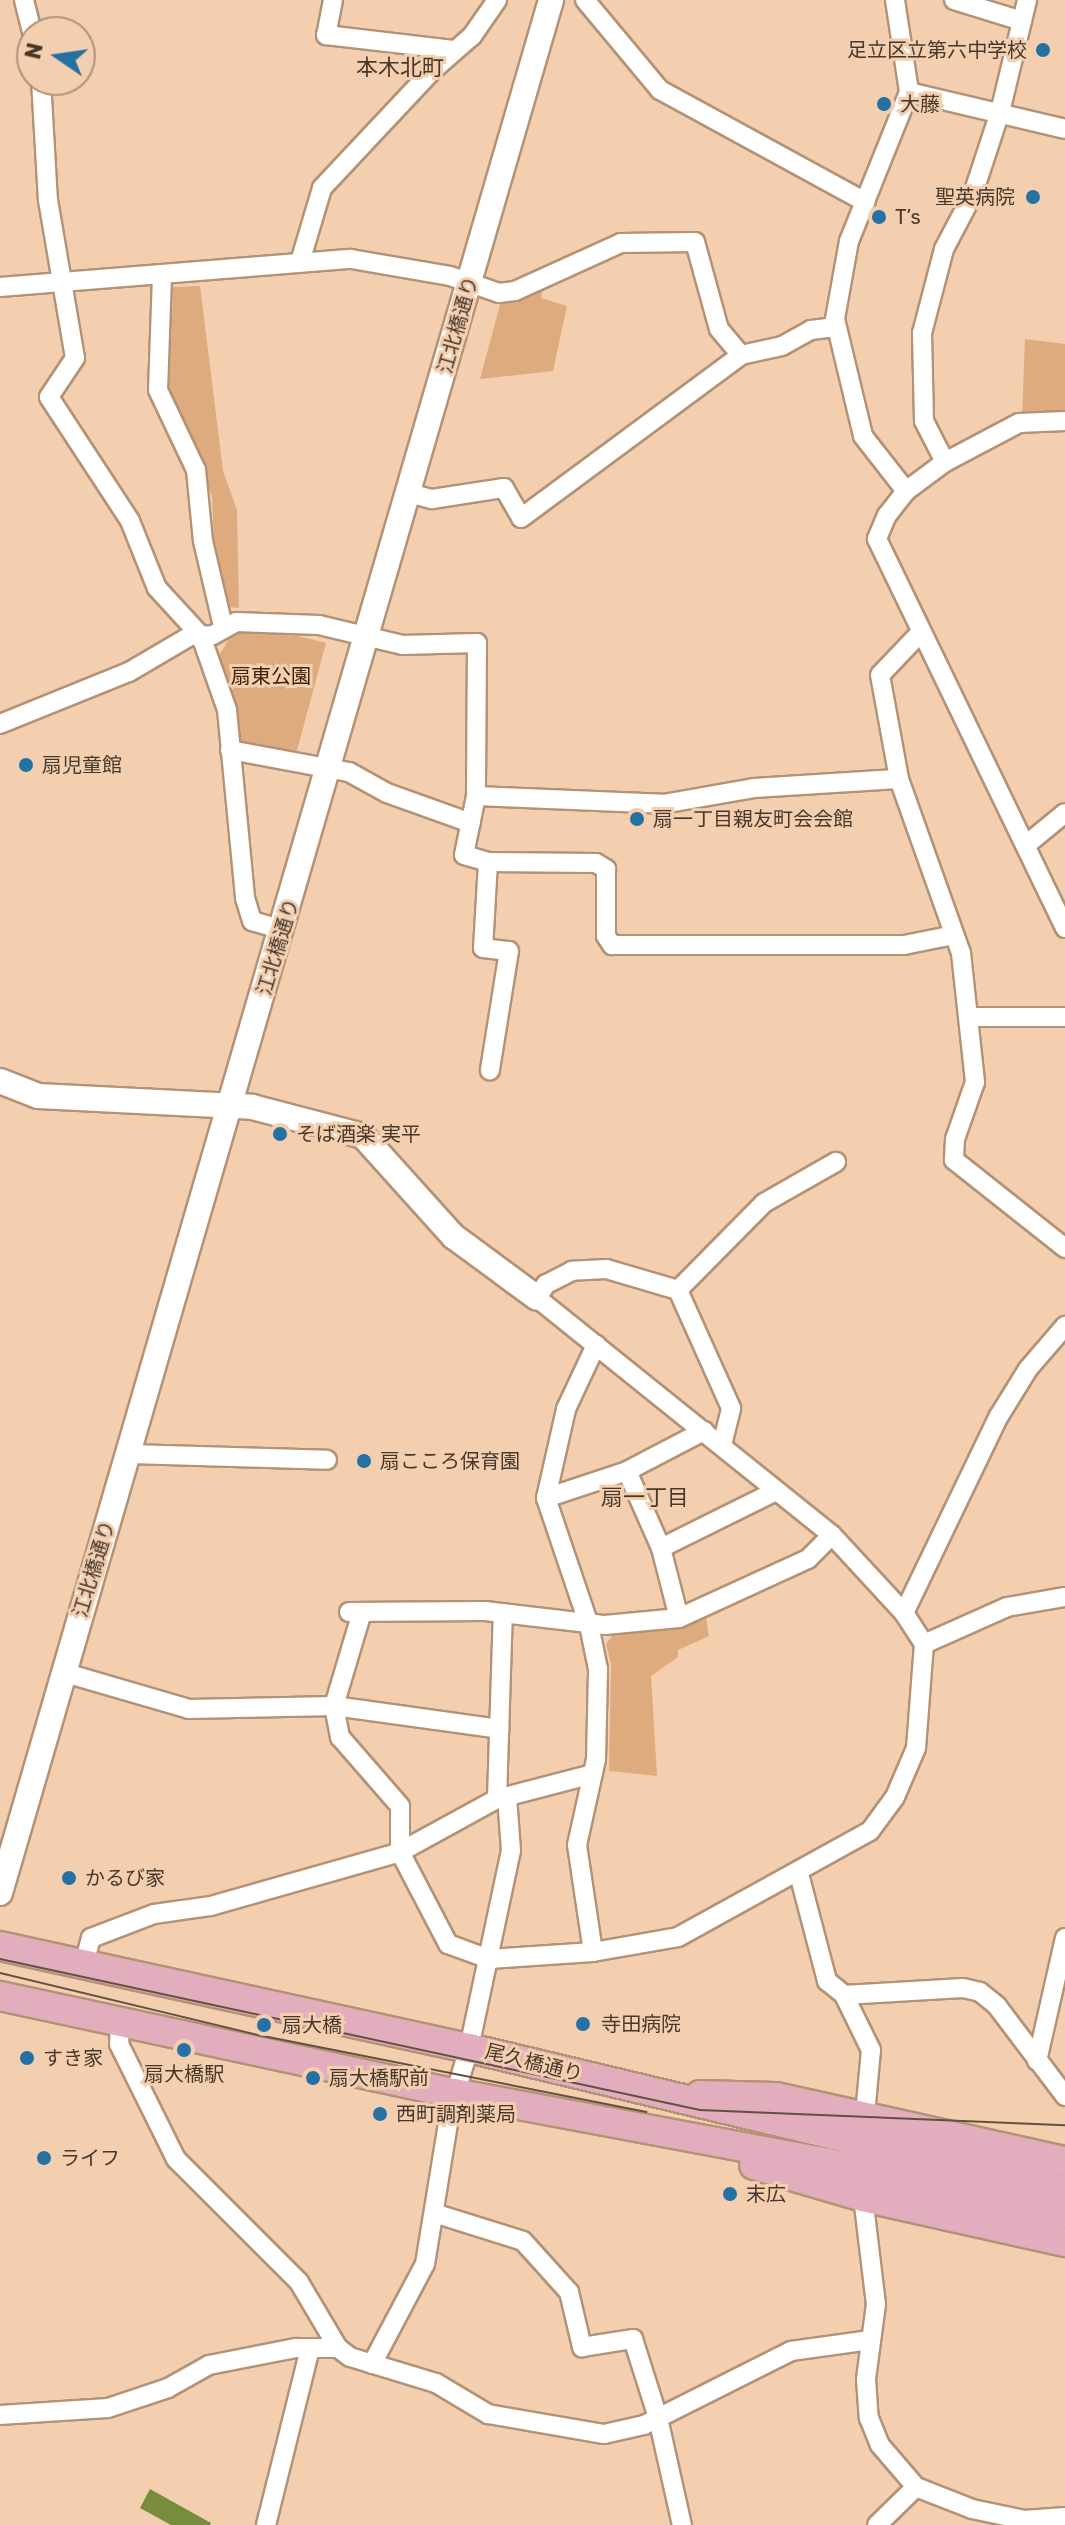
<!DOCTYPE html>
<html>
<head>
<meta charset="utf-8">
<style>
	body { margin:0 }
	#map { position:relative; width:1065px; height:2525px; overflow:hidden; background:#f3cfb0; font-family:Rubik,"Noto Sans JP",sans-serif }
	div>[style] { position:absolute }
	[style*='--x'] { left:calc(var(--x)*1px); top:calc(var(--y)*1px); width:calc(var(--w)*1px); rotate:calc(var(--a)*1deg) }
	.green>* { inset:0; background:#deab7f }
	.water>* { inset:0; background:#778d3d }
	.roads { filter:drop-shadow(2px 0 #b49275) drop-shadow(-2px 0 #b49275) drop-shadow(0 2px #b49275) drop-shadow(0 -2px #b49275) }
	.street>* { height:18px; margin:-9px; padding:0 9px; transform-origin:9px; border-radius:9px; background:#fff }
	.secondary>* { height:24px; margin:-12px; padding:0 12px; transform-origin:12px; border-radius:12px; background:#fff }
	.primary>* { height:28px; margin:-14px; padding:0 14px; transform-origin:14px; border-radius:14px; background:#e2adbc }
	.tram>* { height:2px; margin:-1px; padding:0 1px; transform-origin:1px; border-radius:1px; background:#635041 }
	.dots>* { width:22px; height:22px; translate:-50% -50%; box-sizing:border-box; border:4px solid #f3cfb0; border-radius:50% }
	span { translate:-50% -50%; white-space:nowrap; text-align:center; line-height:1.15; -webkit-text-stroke:6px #f3cfb0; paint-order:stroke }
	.poi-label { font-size:20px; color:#47382c }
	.right { translate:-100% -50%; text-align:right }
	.left { translate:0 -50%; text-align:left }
	.street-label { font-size:20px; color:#47382c }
	.park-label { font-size:20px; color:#3c2207 }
	.neighbourhood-label { font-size:22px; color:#47382c }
	.north { position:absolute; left:16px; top:16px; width:80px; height:80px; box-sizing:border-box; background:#f3cfb0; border:2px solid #ae937b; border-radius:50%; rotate:283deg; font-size:22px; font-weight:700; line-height:32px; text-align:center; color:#47382c }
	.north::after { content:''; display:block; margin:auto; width:28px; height:36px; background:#2571a4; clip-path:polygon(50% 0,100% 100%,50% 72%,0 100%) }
</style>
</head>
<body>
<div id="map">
	<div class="green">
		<div style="clip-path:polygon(200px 286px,223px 471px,237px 510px,239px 608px,227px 607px,214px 543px,212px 496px,169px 388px,173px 287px)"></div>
		<div style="clip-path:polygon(543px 287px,541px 298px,567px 306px,553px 371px,480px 379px,501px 301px)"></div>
		<div style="clip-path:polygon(1025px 339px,1065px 344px,1065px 415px,1022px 417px)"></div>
		<div style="clip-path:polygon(234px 631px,282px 632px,326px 643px,296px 754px,239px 743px,237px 711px,218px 657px)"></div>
		<div style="clip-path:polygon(705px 1613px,709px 1636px,678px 1650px,678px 1657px,651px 1676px,657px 1776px,609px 1771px,611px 1664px,606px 1644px,613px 1635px,683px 1626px)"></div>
	</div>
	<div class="water">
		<div style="clip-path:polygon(150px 2489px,211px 2523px,210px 2525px,171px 2525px,140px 2508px)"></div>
	</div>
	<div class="roads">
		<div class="street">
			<div style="--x:24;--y:0;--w:34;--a:76"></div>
			<div style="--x:333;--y:0;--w:36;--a:101"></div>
			<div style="--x:326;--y:35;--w:128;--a:6.7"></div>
			<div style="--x:585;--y:0;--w:117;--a:50.2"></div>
			<div style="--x:660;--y:90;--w:234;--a:28.6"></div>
			<div style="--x:895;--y:0;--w:93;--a:81.3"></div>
			<div style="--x:909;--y:92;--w:161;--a:111.9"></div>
			<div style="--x:849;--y:241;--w:79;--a:100.2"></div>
			<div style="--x:835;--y:319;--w:120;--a:76.5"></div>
			<div style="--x:863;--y:436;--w:70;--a:52"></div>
			<div style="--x:954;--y:0;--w:71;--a:17.2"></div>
			<div style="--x:41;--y:80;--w:120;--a:86.7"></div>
			<div style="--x:48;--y:200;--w:160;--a:80.3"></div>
			<div style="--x:75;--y:358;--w:47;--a:123.7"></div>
			<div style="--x:49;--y:397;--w:148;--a:56.8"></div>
			<div style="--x:130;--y:521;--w:72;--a:68.1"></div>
			<div style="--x:157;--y:588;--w:65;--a:47.5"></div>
			<div style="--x:201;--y:636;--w:78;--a:70.6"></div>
			<div style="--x:227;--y:710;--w:189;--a:84.5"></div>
			<div style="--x:245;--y:898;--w:24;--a:73"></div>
			<div style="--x:252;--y:921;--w:32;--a:16"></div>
			<div style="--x:909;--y:92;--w:160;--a:13.3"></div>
			<div style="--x:300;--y:262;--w:77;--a:-73.4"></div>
			<div style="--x:322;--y:188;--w:162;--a:-46.8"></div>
			<div style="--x:433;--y:70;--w:52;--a:-41.1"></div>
			<div style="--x:472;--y:36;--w:44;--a:-55.2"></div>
			<div style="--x:162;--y:276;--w:114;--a:92"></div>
			<div style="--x:158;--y:390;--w:89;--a:64.6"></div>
			<div style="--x:196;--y:470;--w:71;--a:84.4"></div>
			<div style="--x:203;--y:541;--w:87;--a:76.8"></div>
			<div style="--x:0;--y:287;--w:352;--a:-4.6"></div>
			<div style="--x:351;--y:259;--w:100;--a:9.7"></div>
			<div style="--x:450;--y:276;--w:52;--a:19.1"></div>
			<div style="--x:499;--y:293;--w:16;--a:-7"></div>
			<div style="--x:515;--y:291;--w:116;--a:-24.4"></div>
			<div style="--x:621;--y:243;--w:74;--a:-0.8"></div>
			<div style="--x:695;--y:242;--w:90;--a:74.6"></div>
			<div style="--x:719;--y:329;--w:34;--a:50"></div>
			<div style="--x:1065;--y:421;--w:46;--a:177.5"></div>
			<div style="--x:1019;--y:423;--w:84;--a:152.2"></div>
			<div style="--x:945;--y:462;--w:49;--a:143.4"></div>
			<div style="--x:906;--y:491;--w:31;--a:128"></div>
			<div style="--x:887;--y:515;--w:26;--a:113"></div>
			<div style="--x:877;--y:539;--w:432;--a:64.2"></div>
			<div style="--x:945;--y:462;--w:46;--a:-117.1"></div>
			<div style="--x:924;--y:421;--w:88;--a:-91.3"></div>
			<div style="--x:922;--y:333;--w:87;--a:-75.3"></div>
			<div style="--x:944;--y:249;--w:62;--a:-62.2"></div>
			<div style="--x:973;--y:194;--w:86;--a:-71.8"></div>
			<div style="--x:1000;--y:112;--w:115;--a:-76.4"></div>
			<div style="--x:409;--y:493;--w:24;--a:15"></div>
			<div style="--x:432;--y:499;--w:73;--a:-8.7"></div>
			<div style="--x:504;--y:488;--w:34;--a:60"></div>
			<div style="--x:521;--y:518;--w:274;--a:-36.5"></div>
			<div style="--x:741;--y:355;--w:42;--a:-12.4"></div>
			<div style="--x:782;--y:346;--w:33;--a:-29"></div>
			<div style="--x:811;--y:330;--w:25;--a:-7"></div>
			<div style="--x:921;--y:632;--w:59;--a:133.6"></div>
			<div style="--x:880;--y:675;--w:106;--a:79.6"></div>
			<div style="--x:899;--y:779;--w:185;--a:70.4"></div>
			<div style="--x:961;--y:953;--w:130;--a:83.8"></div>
			<div style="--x:975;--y:1082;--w:60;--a:109.3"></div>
			<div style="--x:955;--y:1139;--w:21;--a:93"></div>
			<div style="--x:954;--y:1160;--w:142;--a:38.4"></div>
			<div style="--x:0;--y:724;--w:139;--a:-22"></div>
			<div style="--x:129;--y:672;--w:71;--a:-30.5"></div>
			<div style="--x:190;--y:636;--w:23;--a:-2"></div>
			<div style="--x:213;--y:635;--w:26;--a:-29"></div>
			<div style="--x:236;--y:622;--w:83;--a:2.1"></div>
			<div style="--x:319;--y:625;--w:85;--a:13.5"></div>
			<div style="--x:402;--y:645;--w:75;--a:-1.5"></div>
			<div style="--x:477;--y:643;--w:153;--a:90.4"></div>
			<div style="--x:476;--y:796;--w:60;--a:101.5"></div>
			<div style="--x:464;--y:855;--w:25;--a:16"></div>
			<div style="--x:488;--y:862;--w:108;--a:0.5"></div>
			<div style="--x:596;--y:863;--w:12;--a:31"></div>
			<div style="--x:606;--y:869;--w:67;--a:90"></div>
			<div style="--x:606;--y:936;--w:11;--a:56"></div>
			<div style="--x:612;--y:945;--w:292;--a:0"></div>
			<div style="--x:904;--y:945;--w:51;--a:-11.3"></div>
			<div style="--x:230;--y:750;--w:121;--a:10.5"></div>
			<div style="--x:349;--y:772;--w:43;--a:28.9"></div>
			<div style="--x:387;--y:793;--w:89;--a:19.7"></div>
			<div style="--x:476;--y:796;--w:187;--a:2.4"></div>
			<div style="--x:663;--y:804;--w:92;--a:-10"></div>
			<div style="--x:754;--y:788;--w:145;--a:-3.6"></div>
			<div style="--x:1026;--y:845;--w:50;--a:-39.4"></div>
			<div style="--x:488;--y:862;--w:86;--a:93.3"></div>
			<div style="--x:483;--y:948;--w:26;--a:7"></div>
			<div style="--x:509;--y:951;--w:121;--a:99.1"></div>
			<div style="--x:968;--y:1017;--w:97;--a:0"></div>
			<div style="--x:678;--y:1290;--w:122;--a:-45.3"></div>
			<div style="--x:764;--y:1203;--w:83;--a:-29.7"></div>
			<div style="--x:722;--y:1445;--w:38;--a:-76"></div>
			<div style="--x:731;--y:1408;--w:129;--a:-114.2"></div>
			<div style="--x:678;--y:1290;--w:75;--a:-163.7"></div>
			<div style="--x:606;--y:1269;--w:34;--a:177"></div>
			<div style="--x:572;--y:1271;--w:29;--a:153"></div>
			<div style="--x:546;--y:1284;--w:17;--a:123"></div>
			<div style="--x:537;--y:1298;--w:378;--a:38.8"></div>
			<div style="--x:832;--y:1535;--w:106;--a:47.3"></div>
			<div style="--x:904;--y:1613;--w:37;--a:57"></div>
			<div style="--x:924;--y:1644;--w:91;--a:-24"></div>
			<div style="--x:1007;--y:1607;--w:59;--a:-9.8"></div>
			<div style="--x:130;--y:1454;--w:197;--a:1.7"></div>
			<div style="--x:627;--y:1471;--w:84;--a:66.2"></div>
			<div style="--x:661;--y:1548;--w:72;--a:75.6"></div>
			<div style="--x:546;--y:1498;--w:85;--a:-18.4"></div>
			<div style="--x:627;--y:1471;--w:87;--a:-27.5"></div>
			<div style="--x:661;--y:1548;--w:128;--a:-26.4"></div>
			<div style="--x:349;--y:1612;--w:136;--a:-0.4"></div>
			<div style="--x:485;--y:1611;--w:121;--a:6.7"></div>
			<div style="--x:605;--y:1625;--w:74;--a:-5.4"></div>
			<div style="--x:679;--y:1618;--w:142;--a:-24.6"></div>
			<div style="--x:808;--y:1559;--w:34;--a:-45"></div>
			<div style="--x:362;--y:1612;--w:98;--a:106.6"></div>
			<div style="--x:334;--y:1706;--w:32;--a:79"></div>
			<div style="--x:340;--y:1737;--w:91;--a:49"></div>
			<div style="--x:400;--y:1806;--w:46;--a:90"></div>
			<div style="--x:400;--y:1852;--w:104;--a:62.4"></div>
			<div style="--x:448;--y:1944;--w:44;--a:20.1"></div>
			<div style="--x:489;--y:1959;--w:104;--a:-3.9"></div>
			<div style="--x:593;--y:1952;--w:86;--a:-10"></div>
			<div style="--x:678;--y:1937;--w:219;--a:-28.9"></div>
			<div style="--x:870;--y:1831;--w:42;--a:-53.7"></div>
			<div style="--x:895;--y:1797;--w:53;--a:-66.8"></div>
			<div style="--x:916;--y:1748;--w:104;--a:-85.6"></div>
			<div style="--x:904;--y:1613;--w:219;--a:-64.3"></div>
			<div style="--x:999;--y:1416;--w:55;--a:-58.3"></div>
			<div style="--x:1028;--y:1369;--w:57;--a:-49.3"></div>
			<div style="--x:62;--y:1672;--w:132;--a:16.2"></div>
			<div style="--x:189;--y:1709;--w:145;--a:-1.2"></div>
			<div style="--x:334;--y:1706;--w:167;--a:7.9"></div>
			<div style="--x:497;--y:1799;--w:186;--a:-88.2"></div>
			<div style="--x:799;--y:1874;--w:111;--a:75.3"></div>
			<div style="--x:827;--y:1981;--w:22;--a:39"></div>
			<div style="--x:844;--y:1995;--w:61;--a:63.9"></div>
			<div style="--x:871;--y:2050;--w:65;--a:95.3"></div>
			<div style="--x:593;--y:1952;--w:108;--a:-98.5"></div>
			<div style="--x:577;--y:1845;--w:88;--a:-77.5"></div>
			<div style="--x:596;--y:1759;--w:90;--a:-88.7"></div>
			<div style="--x:598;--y:1669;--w:45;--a:-101.6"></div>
			<div style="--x:589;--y:1625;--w:134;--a:-108.7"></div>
			<div style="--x:546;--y:1498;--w:91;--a:-77.3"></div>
			<div style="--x:566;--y:1409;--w:71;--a:-64.9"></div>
			<div style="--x:84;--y:1964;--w:27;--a:-75"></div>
			<div style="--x:91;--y:1938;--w:67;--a:-20.9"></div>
			<div style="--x:154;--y:1914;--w:58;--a:-8"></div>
			<div style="--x:211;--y:1906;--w:197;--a:-15.9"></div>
			<div style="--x:400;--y:1852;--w:111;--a:-28.7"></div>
			<div style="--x:497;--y:1799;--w:99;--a:-14.6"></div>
			<div style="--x:844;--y:1995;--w:119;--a:-3.4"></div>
			<div style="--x:963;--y:1988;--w:17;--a:13"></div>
			<div style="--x:980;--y:1992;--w:22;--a:39"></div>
			<div style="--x:997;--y:2006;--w:113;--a:52.9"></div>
			<div style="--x:120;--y:2020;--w:24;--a:92"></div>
			<div style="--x:119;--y:2044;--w:128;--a:63.6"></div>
			<div style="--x:176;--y:2159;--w:174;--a:45"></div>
			<div style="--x:299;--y:2282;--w:77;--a:59.4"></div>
			<div style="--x:338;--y:2348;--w:15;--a:37"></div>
			<div style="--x:350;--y:2357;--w:90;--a:16.8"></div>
			<div style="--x:436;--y:2383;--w:61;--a:30.8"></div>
			<div style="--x:488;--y:2414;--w:118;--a:9.8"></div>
			<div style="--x:604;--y:2434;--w:41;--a:-12.7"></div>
			<div style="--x:644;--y:2425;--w:165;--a:-26.7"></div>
			<div style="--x:791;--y:2351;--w:80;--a:-7.9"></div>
			<div style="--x:1037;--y:2061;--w:126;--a:-77.2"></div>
			<div style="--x:863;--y:2197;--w:108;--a:83.1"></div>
			<div style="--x:876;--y:2304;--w:76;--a:97.6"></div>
			<div style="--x:866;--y:2379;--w:39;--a:86"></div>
			<div style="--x:869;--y:2418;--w:29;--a:68"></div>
			<div style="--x:880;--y:2445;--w:55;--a:49.4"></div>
			<div style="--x:916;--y:2487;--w:60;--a:21.4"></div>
			<div style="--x:972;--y:2509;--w:53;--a:11.9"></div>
			<div style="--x:1024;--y:2520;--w:41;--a:-4.2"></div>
			<div style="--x:437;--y:2214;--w:90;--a:17.4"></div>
			<div style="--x:523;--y:2241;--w:69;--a:48"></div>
			<div style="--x:569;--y:2292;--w:57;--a:76.7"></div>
			<div style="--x:582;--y:2347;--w:52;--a:-8.9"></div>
			<div style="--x:633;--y:2339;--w:83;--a:72.4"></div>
			<div style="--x:658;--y:2418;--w:110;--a:77.4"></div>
			<div style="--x:372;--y:2364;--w:113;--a:-62.1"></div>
			<div style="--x:425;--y:2264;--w:155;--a:-80.7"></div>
			<div style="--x:450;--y:2111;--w:66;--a:-73.2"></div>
			<div style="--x:469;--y:2048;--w:201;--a:-78"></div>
			<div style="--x:511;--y:1851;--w:54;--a:-94.2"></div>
			<div style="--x:0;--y:2415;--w:108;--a:-3.7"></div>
			<div style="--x:108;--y:2408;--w:63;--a:-18.4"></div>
			<div style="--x:168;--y:2388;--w:47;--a:-29.3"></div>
			<div style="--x:209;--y:2365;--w:89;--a:-11.1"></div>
			<div style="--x:296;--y:2348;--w:42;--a:0"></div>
			<div style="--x:266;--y:2525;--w:181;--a:-76"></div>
			<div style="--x:877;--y:2525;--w:54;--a:-44.3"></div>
		</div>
		<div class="secondary">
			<div style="--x:0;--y:1081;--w:41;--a:21.5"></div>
			<div style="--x:38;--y:1096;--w:214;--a:2.9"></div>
			<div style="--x:252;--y:1107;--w:115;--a:14.6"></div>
			<div style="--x:363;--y:1136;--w:135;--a:48"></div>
			<div style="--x:453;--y:1236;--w:104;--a:36.4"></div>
			<div style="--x:0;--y:1893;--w:1972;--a:-73.77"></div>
		</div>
		<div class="primary">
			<div style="--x:0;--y:1946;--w:480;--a:12.3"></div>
			<div style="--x:469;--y:2048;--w:613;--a:13.4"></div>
			<div style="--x:0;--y:1996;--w:464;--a:12.1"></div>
			<div style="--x:454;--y:2093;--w:392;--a:10.6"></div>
			<div style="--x:839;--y:2165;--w:231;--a:12.2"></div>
			<div style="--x:700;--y:2095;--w:76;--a:1.5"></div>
			<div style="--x:776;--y:2097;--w:296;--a:12.5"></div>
			<div style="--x:754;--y:2165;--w:114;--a:16.4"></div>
			<div style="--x:863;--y:2197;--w:207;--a:12.6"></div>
		</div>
	</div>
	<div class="tram">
		<div style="--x:0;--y:1959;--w:716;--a:12.17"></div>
		<div style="--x:700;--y:2110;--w:365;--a:2.4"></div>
		<div style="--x:0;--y:1973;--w:265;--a:13.5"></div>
		<div style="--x:258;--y:2035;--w:396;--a:11.2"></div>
	</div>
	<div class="dots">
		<div style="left:1043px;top:50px;background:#2571a4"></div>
		<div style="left:884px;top:104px;background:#2571a4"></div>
		<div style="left:1033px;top:197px;background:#2571a4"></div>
		<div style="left:879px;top:217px;background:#2571a4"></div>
		<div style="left:26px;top:765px;background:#2571a4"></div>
		<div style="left:637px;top:819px;background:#2571a4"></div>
		<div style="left:280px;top:1134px;background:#2571a4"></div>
		<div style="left:364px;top:1461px;background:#2571a4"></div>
		<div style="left:69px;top:1878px;background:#2571a4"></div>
		<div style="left:583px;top:2024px;background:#2571a4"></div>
		<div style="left:264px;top:2025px;background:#2571a4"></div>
		<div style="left:184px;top:2050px;background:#2571a4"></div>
		<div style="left:27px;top:2058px;background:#2571a4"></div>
		<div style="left:313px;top:2078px;background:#2571a4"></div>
		<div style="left:380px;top:2114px;background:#2571a4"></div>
		<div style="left:44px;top:2158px;background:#2571a4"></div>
		<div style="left:730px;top:2194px;background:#2571a4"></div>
	</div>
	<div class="poi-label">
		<span class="right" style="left:1027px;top:50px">足立区立第六中学校</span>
		<span class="left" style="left:900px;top:104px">大藤</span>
		<span class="right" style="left:1015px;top:197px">聖英病院</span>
		<span class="left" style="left:895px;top:217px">T’s</span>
		<span class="left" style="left:42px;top:765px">扇児童館</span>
		<span class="left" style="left:653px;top:819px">扇一丁目親友町会会館</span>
		<span class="left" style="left:296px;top:1134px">そば酒楽 実平</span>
		<span class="left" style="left:380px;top:1461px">扇こころ保育園</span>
		<span class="left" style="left:85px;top:1878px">かるび家</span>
		<span class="left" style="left:601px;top:2024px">寺田病院</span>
		<span class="left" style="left:282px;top:2025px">扇大橋</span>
		<span class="left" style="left:43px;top:2058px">すき家</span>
		<span style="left:184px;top:2074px">扇大橋駅</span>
		<span class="left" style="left:329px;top:2078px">扇大橋駅前</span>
		<span class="left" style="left:396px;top:2114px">西町調剤薬局</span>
		<span class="left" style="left:60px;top:2158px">ライフ</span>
		<span class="left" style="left:746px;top:2194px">末広</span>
	</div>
	<div class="street-label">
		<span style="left:458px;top:325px;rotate:-74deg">江北橋通り</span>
		<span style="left:278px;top:947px;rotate:-73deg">江北橋通り</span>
		<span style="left:94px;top:1569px;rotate:-73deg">江北橋通り</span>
		<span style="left:534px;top:2063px;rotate:14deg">尾久橋通り</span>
	</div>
	<div class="park-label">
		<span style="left:271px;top:676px">扇東公園</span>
	</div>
	<div class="neighbourhood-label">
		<span style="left:400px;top:68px">本木北町</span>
		<span style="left:645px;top:1498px">扇一丁目</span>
	</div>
	<div class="north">N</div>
</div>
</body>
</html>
